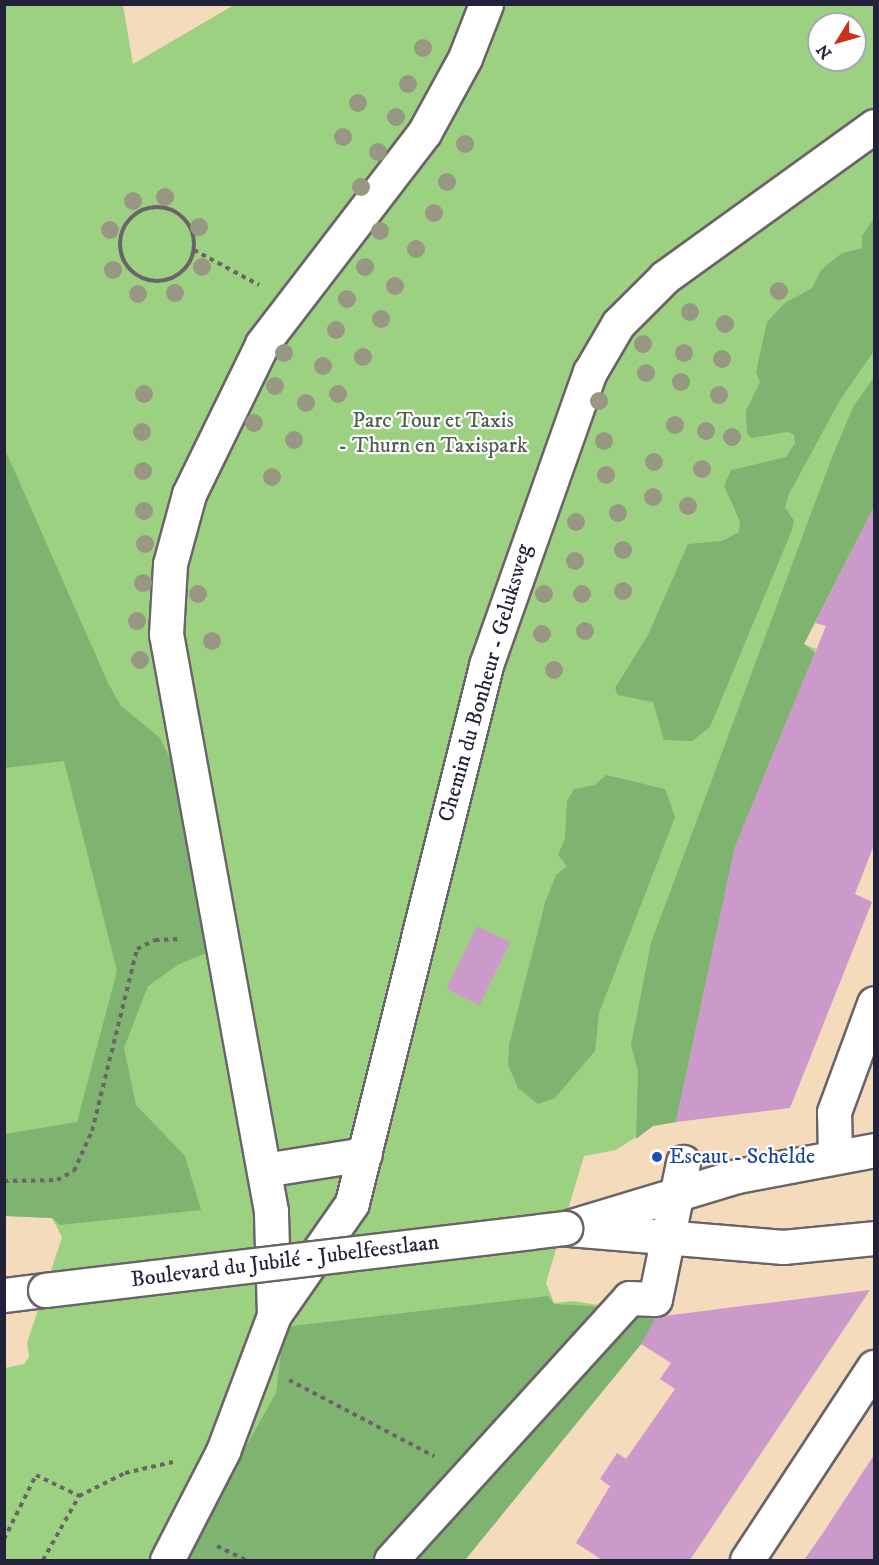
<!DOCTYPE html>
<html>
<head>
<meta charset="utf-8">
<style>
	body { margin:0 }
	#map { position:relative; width:879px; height:1565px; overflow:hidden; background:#f3dbbc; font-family:"IM FELL DW Pica",serif }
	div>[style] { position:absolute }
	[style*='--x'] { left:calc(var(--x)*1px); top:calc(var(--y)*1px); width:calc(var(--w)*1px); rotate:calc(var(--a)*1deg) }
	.green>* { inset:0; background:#9dd182 }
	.forest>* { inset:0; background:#7eb370 }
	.building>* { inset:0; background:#cb9acb; transform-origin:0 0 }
	.path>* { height:4px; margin-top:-2px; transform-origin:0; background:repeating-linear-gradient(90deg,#6b6368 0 4.5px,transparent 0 9px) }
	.path>.ring { margin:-2px; padding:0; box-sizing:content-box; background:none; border:4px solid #6b6368; border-radius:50% }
	.roads { filter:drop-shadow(2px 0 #6b6368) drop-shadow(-2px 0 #6b6368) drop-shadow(0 2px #6b6368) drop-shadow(0 -2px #6b6368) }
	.street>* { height:33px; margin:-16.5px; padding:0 16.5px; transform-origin:16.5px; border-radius:16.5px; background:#fff }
	.secondary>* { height:33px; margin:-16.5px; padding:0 16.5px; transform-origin:16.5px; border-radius:16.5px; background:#fff }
	.bridges { filter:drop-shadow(2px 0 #6b6368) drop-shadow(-2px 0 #6b6368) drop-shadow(0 2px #6b6368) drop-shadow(0 -2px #6b6368) }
	.secondary-bridge>* { height:33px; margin:-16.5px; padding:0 16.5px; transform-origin:16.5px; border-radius:16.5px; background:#fff }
	.trees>* { width:18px; height:18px; margin:-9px; border-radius:50%; background:#989783 }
	.dots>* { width:16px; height:16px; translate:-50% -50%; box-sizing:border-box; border:3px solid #fff; border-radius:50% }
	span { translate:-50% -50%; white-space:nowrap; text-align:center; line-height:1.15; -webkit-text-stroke:4.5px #fff; paint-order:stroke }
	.park-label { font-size:22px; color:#4d5f54 }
	.street-label { font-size:22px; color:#22223b }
	.transit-label { font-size:22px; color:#164399 }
	.left { translate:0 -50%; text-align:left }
	.frame { position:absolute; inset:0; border:6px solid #22223b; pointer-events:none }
	.north { position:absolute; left:807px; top:12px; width:60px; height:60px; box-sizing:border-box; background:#fff; border:2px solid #a7a7b1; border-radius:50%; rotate:233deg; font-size:16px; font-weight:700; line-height:24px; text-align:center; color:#22223b }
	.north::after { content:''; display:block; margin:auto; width:21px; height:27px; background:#c8321e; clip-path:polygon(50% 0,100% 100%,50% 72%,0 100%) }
</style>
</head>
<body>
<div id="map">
	<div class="green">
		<div style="clip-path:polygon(evenodd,5px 5px,123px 5px,133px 64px,234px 5px,874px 5px,874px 507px,804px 644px,816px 649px,735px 847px,676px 1122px,653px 1126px,616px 1150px,584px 1156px,546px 1283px,554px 1303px,573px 1301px,648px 1313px,656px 1316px,655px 1327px,465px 1560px,5px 1560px,5px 1368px,24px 1364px,29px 1357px,27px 1343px,62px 1237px,52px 1218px,4px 1216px,5px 5px,819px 24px,855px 24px,855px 60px,819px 60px,819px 24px)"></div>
	</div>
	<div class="forest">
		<div style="clip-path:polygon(874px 218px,874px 351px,840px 400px,789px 494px,785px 507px,794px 521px,792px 530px,710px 727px,692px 741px,664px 740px,653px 702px,618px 695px,615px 688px,648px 635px,688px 544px,722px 541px,739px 532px,740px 521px,724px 486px,731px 470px,786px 457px,795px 443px,794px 434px,787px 432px,751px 438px,747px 433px,746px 411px,760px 382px,756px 372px,767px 322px,785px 303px,812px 288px,821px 270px,842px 253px,862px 248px,862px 236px)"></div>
		<div style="clip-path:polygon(874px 377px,874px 507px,804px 644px,815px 653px,735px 847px,676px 1122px,653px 1126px,636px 1139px,638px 1071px,631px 1045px,651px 943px,831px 460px,853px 407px)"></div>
		<div style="clip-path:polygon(4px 447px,108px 683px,121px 706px,160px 738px,178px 775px,212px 951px,179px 964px,148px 986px,124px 1048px,136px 1105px,185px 1156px,201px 1210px,60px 1225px,52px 1218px,5px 1216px,5px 1134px,77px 1122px,117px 971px,64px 761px,5px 768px)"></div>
		<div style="clip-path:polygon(606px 775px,665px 789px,675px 817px,599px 1013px,595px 1051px,555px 1098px,538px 1104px,518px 1088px,508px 1065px,509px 1045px,545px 903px,556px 875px,567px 866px,558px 855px,565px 838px,567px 801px,574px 789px,595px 785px)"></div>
		<div style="clip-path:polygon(548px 1296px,554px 1304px,605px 1307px,376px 1560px,182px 1560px,276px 1393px,284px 1327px)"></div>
		<div style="clip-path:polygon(648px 1313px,656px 1316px,655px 1327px,465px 1560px,408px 1560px,633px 1315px)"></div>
	</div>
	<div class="building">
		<div style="clip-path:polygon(874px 507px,874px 845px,855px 894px,872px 902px,790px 1108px,676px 1122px,735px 847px,826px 626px,815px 623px)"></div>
		<div style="left:477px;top:926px;width:37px;height:70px;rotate:26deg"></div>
		<div style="clip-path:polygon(870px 1290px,690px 1560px,602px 1560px,576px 1543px,610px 1486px,600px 1479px,617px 1453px,626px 1459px,675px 1389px,660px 1379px,671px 1363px,641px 1344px,656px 1317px)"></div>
		<div style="clip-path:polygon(874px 1455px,874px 1560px,804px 1560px,823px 1533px)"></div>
	</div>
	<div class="path">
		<div class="ring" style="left:120px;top:207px;width:70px;height:70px"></div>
		<div style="--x:194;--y:250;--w:74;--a:28.3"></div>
		<div style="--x:4;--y:1181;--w:53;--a:-1.1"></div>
		<div style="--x:57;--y:1180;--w:19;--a:-28"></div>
		<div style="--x:74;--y:1171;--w:44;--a:-65.8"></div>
		<div style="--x:92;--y:1131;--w:187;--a:-76.1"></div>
		<div style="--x:137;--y:949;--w:20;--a:-27"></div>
		<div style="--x:155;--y:940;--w:27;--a:-2"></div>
		<div style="--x:289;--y:1380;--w:164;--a:27.7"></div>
		<div style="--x:4;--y:1539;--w:72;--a:-63.4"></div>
		<div style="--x:36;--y:1475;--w:48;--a:26"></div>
		<div style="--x:217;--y:1546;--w:32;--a:26"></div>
		<div style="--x:43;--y:1560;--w:73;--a:-60.6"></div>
		<div style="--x:79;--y:1496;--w:51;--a:-26.6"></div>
		<div style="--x:125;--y:1473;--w:49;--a:-12.9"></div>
	</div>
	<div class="roads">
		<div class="street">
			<div style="--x:835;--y:1155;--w:43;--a:-91.3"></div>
			<div style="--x:834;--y:1112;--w:116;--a:-69.8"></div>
			<div style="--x:264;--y:1170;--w:102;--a:-9"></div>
			<div style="--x:274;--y:1315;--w:136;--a:-55.1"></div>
			<div style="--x:352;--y:1203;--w:554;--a:-76.01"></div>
			<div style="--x:486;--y:665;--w:311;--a:-70.5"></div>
			<div style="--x:590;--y:372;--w:56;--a:-59.7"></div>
			<div style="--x:618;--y:324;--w:66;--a:-45"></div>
			<div style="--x:665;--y:277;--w:258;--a:-35.8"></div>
			<div style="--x:167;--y:1560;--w:123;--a:-62.8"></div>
			<div style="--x:223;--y:1451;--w:145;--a:-69.4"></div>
			<div style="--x:274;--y:1315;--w:104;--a:-91.7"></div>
			<div style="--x:271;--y:1211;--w:586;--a:-100.31"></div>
			<div style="--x:166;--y:634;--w:70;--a:-86.7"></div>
			<div style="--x:170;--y:564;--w:73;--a:-74.8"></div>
			<div style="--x:189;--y:494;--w:167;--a:-64"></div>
			<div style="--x:262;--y:344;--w:266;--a:-52.5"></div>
			<div style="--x:424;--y:133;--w:85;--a:-61.3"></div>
			<div style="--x:465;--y:58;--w:58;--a:-68.7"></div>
			<div style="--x:391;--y:1560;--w:354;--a:-47.7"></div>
			<div style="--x:629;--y:1298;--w:26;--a:2"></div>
			<div style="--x:655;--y:1299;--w:140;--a:-78.4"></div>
			<div style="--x:747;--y:1560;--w:231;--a:-56.7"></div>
		</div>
		<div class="secondary">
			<div style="--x:565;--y:1228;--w:180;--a:-16.8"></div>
			<div style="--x:737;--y:1176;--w:139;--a:-10.7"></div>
			<div style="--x:569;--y:1229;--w:215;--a:4.8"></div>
			<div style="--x:783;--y:1247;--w:91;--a:-5.6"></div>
			<div style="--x:4;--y:1295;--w:41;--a:-7"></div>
		</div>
	</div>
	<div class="bridges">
		<div class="secondary-bridge">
			<div style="--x:45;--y:1290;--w:524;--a:-6.8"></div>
		</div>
	</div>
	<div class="trees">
		<div style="left:423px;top:48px"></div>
		<div style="left:408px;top:84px"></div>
		<div style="left:358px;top:103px"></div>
		<div style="left:396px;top:117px"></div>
		<div style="left:343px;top:137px"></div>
		<div style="left:465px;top:144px"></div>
		<div style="left:378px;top:152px"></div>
		<div style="left:447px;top:182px"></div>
		<div style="left:361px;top:187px"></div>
		<div style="left:165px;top:197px"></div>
		<div style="left:133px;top:201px"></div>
		<div style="left:434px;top:213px"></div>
		<div style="left:199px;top:227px"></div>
		<div style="left:110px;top:230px"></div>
		<div style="left:380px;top:231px"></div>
		<div style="left:416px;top:249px"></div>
		<div style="left:202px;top:267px"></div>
		<div style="left:365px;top:267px"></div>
		<div style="left:113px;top:270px"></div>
		<div style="left:395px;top:286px"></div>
		<div style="left:779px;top:291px"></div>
		<div style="left:175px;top:293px"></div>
		<div style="left:138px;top:294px"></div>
		<div style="left:347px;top:299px"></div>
		<div style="left:690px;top:312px"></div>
		<div style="left:381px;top:319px"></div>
		<div style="left:725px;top:324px"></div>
		<div style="left:336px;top:330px"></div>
		<div style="left:643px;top:344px"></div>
		<div style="left:284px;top:353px"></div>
		<div style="left:684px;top:353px"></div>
		<div style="left:363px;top:357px"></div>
		<div style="left:722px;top:359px"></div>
		<div style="left:323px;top:366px"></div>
		<div style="left:646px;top:373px"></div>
		<div style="left:681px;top:382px"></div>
		<div style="left:275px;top:386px"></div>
		<div style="left:144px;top:394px"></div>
		<div style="left:338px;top:394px"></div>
		<div style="left:719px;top:395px"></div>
		<div style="left:599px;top:401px"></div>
		<div style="left:306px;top:403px"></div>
		<div style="left:254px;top:423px"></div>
		<div style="left:675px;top:425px"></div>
		<div style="left:706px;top:431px"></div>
		<div style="left:142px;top:432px"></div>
		<div style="left:732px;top:437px"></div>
		<div style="left:294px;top:440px"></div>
		<div style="left:604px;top:441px"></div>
		<div style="left:654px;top:462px"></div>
		<div style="left:702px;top:469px"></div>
		<div style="left:143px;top:471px"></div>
		<div style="left:606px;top:475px"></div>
		<div style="left:272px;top:477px"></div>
		<div style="left:653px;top:497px"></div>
		<div style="left:688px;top:506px"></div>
		<div style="left:144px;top:511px"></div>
		<div style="left:618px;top:513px"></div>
		<div style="left:576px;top:522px"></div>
		<div style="left:145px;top:544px"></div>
		<div style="left:623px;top:550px"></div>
		<div style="left:575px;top:561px"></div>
		<div style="left:143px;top:583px"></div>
		<div style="left:623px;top:591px"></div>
		<div style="left:198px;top:594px"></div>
		<div style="left:544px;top:594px"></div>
		<div style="left:582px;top:594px"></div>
		<div style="left:137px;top:621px"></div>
		<div style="left:585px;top:631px"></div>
		<div style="left:542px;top:634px"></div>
		<div style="left:212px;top:641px"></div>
		<div style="left:140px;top:660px"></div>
		<div style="left:554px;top:670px"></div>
	</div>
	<div class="dots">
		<div style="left:657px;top:1157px;background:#1a4fb4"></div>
	</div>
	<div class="park-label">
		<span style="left:433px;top:433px">Parc Tour et Taxis<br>- Thurn en Taxispark</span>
	</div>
	<div class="street-label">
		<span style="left:485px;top:683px;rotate:-74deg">Chemin du Bonheur - Geluksweg</span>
		<span style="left:285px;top:1261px;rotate:-7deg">Boulevard du Jubilé - Jubelfeestlaan</span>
	</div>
	<div class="transit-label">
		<span class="left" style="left:669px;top:1157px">Escaut - Schelde</span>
	</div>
	<div class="frame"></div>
	<div class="north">N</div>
</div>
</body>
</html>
